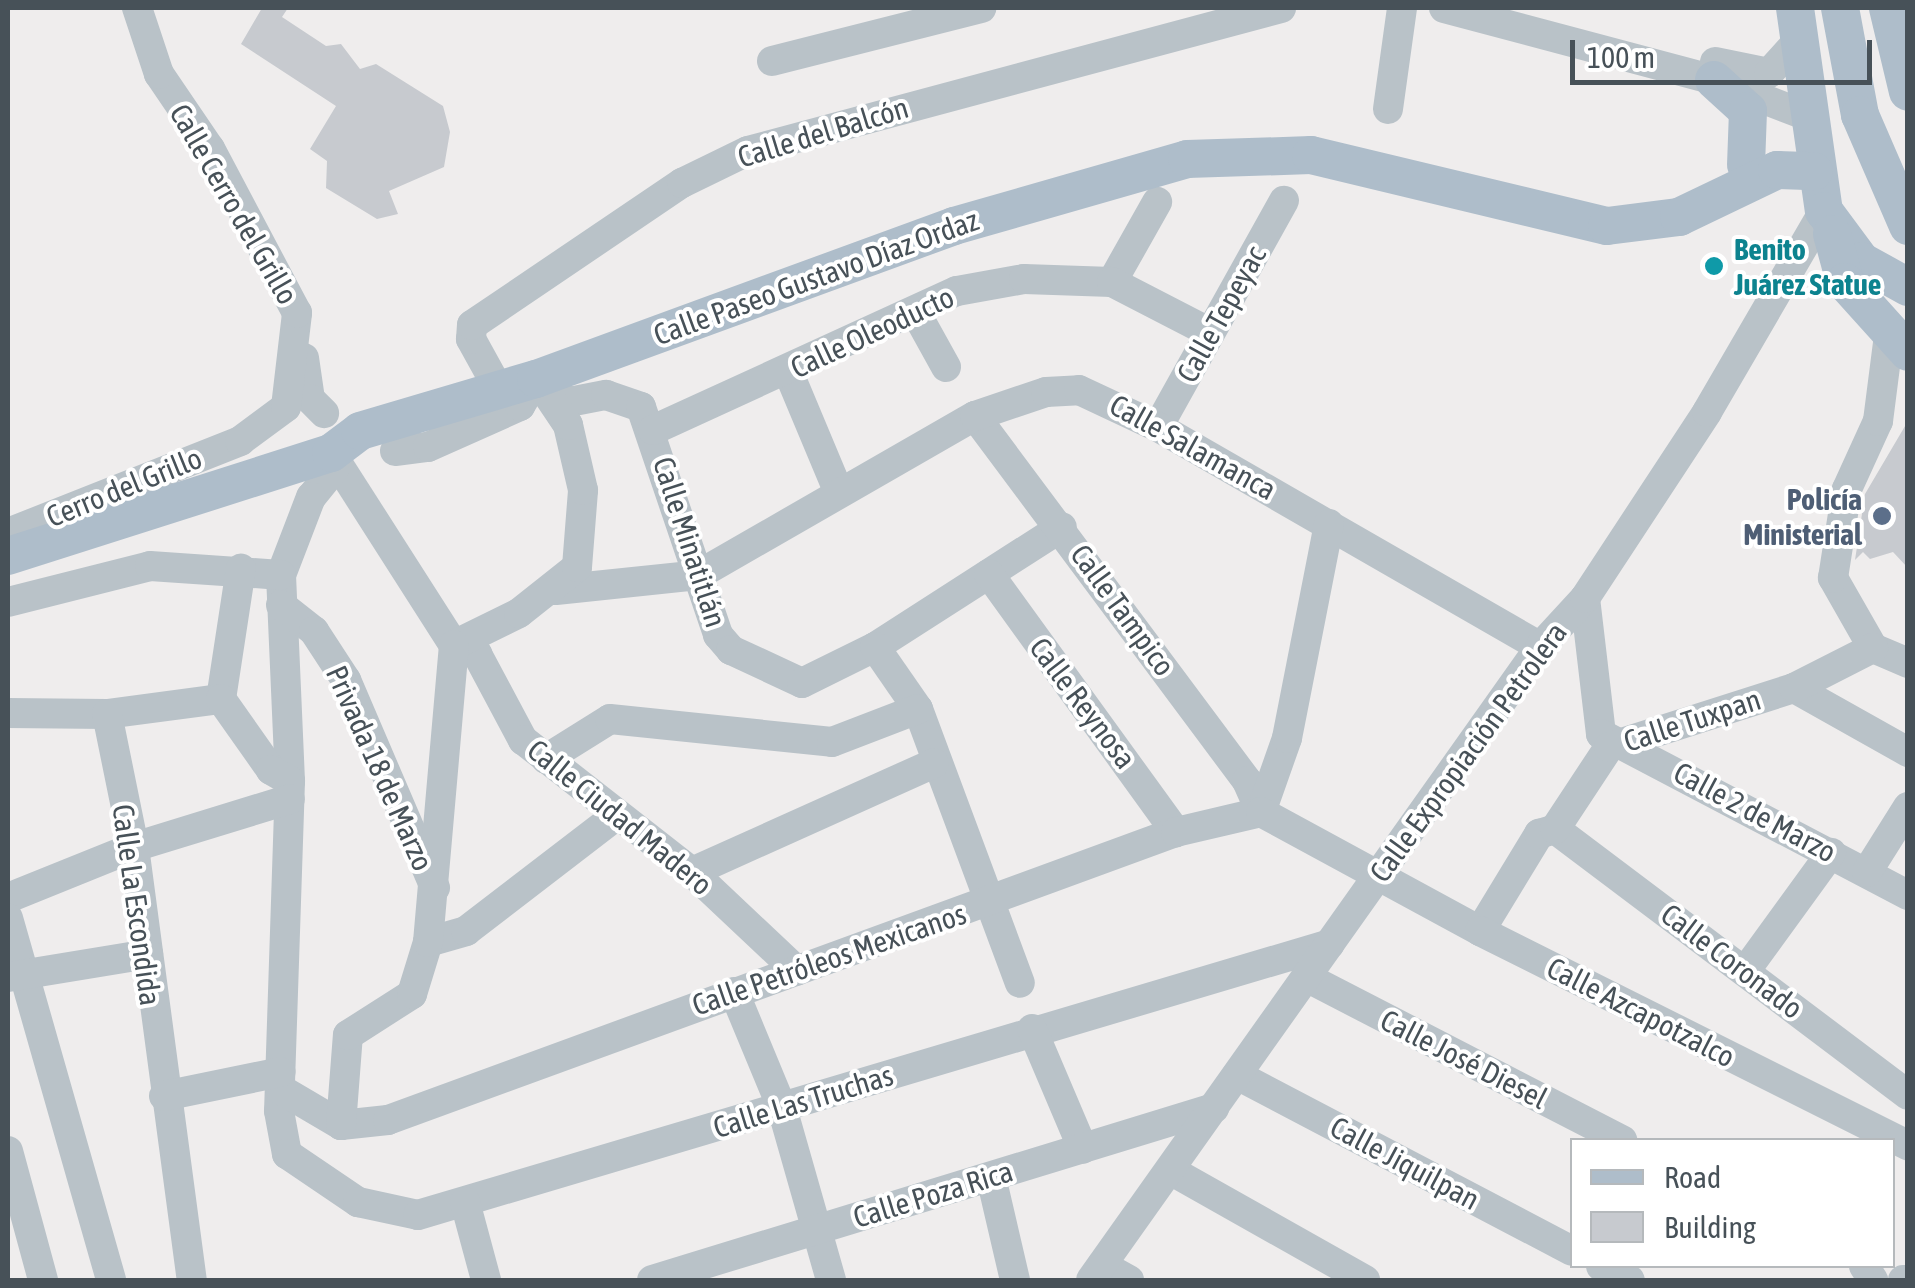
<!DOCTYPE html>
<html>
<head>
<meta charset="utf-8">
<style>
	body { margin:0 }
	#map { position:relative; width:1915px; height:1288px; overflow:hidden; background:#efeded; font-family:"Asap Condensed",sans-serif }
	div>[style] { position:absolute }
	[style*='--x'] { left:calc(var(--x)*1px); top:calc(var(--y)*1px); width:calc(var(--w)*1px); rotate:calc(var(--a)*1deg) }
	.building>* { inset:0; background:#c7cacf }
	.minor>* { height:30px; margin:-15px; padding:0 15px; transform-origin:15px; border-radius:15px; background:#b9c2c8 }
	.major>* { height:38px; margin:-19px; padding:0 19px; transform-origin:19px; border-radius:19px; background:#aebdca }
	.dots>* { width:28px; height:28px; translate:-50% -50%; box-sizing:border-box; border:5px solid #fff; border-radius:50% }
	span { translate:-50% -50%; white-space:nowrap; text-align:center; line-height:1.15; -webkit-text-stroke:8px #fff; paint-order:stroke }
	.street-label { font-size:30px; color:#475158 }
	.culture-label { font-size:30px; color:#0d838f; font-weight:700 }
	.left { translate:0 -50%; text-align:left }
	.service-label { font-size:30px; color:#4e5e75; font-weight:700 }
	.right { translate:-100% -50%; text-align:right }
	.frame { position:absolute; inset:0; border:10px solid #475158; pointer-events:none }
	.legend { position:absolute; left:1570px; top:1138px; width:325px; height:130px; box-sizing:border-box; background:#fff; border:2px solid #b5b9bc; margin:0; padding:12px 18px; list-style:none; font-size:30px; color:#475158 }
	.legend li { display:flex; align-items:center; gap:20px; height:50px }
	.legend b { width:50px; border:2px solid #b5b9bc }
	.scale { position:absolute; left:1570px; top:40px; width:302px; height:45px; box-sizing:border-box; border:5px solid #475158; border-top:0; padding-left:12px; font-size:30px; line-height:35px; white-space:nowrap; color:#475158; -webkit-text-stroke:8px #fff; paint-order:stroke }
</style>
</head>
<body>
<div id="map">
	<div class="building">
		<div style="clip-path:polygon(262px 8px,288px 8px,282px 17px,326px 46px,341px 44px,360px 69px,376px 64px,443px 106px,450px 132px,444px 167px,389px 191px,398px 214px,377px 219px,326px 188px,327px 161px,310px 149px,336px 106px,241px 44px)"></div>
		<div style="clip-path:polygon(1908px 421px,1908px 568px,1893px 552px,1870px 559px,1863px 552px,1855px 560px,1865px 494px)"></div>
	</div>
	<div class="minor">
		<div style="--x:1444;--y:8;--w:279;--a:14.9"></div>
		<div style="--x:1714;--y:80;--w:101;--a:21"></div>
		<div style="--x:772;--y:61;--w:216;--a:-14.2"></div>
		<div style="--x:1715;--y:62;--w:55;--a:11.5"></div>
		<div style="--x:1769;--y:73;--w:42;--a:-47.9"></div>
		<div style="--x:1388;--y:109;--w:102;--a:-82.1"></div>
		<div style="--x:1112;--y:282;--w:92;--a:-60.6"></div>
		<div style="--x:915;--y:311;--w:64;--a:61"></div>
		<div style="--x:304;--y:358;--w:41;--a:81.7"></div>
		<div style="--x:310;--y:399;--w:20;--a:45"></div>
		<div style="--x:788;--y:371;--w:132;--a:67.3"></div>
		<div style="--x:536;--y:379;--w:40;--a:34.9"></div>
		<div style="--x:569;--y:402;--w:38;--a:-11"></div>
		<div style="--x:606;--y:395;--w:37;--a:19"></div>
		<div style="--x:641;--y:407;--w:241;--a:71.3"></div>
		<div style="--x:718;--y:635;--w:20;--a:49"></div>
		<div style="--x:731;--y:650;--w:78;--a:24.9"></div>
		<div style="--x:802;--y:683;--w:81;--a:-26.3"></div>
		<div style="--x:875;--y:647;--w:222;--a:-32.7"></div>
		<div style="--x:498;--y:388;--w:56;--a:-118.9"></div>
		<div style="--x:471;--y:339;--w:14;--a:-86"></div>
		<div style="--x:472;--y:325;--w:254;--a:-34.1"></div>
		<div style="--x:682;--y:183;--w:73;--a:-25.9"></div>
		<div style="--x:748;--y:151;--w:552;--a:-15.02"></div>
		<div style="--x:975;--y:416;--w:455;--a:53.3"></div>
		<div style="--x:1247;--y:781;--w:34;--a:66"></div>
		<div style="--x:1158;--y:427;--w:259;--a:-60.9"></div>
		<div style="--x:653;--y:430;--w:334;--a:-24.6"></div>
		<div style="--x:957;--y:291;--w:68;--a:-10.2"></div>
		<div style="--x:1024;--y:279;--w:88;--a:2"></div>
		<div style="--x:1112;--y:282;--w:109;--a:27.3"></div>
		<div style="--x:395;--y:451;--w:33;--a:-7"></div>
		<div style="--x:428;--y:447;--w:101;--a:-24"></div>
		<div style="--x:520;--y:406;--w:31;--a:-59"></div>
		<div style="--x:331;--y:453;--w:228;--a:57.4"></div>
		<div style="--x:454;--y:645;--w:25;--a:21"></div>
		<div style="--x:477;--y:654;--w:98;--a:61.9"></div>
		<div style="--x:523;--y:740;--w:214;--a:38"></div>
		<div style="--x:692;--y:872;--w:144;--a:43.3"></div>
		<div style="--x:334;--y:469;--w:36;--a:129"></div>
		<div style="--x:311;--y:497;--w:84;--a:111"></div>
		<div style="--x:281;--y:575;--w:206;--a:87.5"></div>
		<div style="--x:290;--y:781;--w:330;--a:91.9"></div>
		<div style="--x:279;--y:1111;--w:44;--a:79.5"></div>
		<div style="--x:287;--y:1154;--w:86;--a:34.1"></div>
		<div style="--x:358;--y:1202;--w:61;--a:12.2"></div>
		<div style="--x:418;--y:1215;--w:951;--a:-16.55"></div>
		<div style="--x:8;--y:533;--w:250;--a:-21.6"></div>
		<div style="--x:240;--y:441;--w:57;--a:-36.5"></div>
		<div style="--x:286;--y:407;--w:95;--a:-83.3"></div>
		<div style="--x:297;--y:313;--w:186;--a:-117.9"></div>
		<div style="--x:210;--y:149;--w:91;--a:-124.2"></div>
		<div style="--x:159;--y:74;--w:70;--a:-108.4"></div>
		<div style="--x:989;--y:574;--w:319;--a:54.1"></div>
		<div style="--x:556;--y:590;--w:143;--a:-6"></div>
		<div style="--x:698;--y:575;--w:319;--a:-29.9"></div>
		<div style="--x:975;--y:416;--w:75;--a:-18.7"></div>
		<div style="--x:1046;--y:392;--w:33;--a:-3"></div>
		<div style="--x:1079;--y:390;--w:87;--a:25.1"></div>
		<div style="--x:1158;--y:427;--w:441;--a:29.9"></div>
		<div style="--x:1585;--y:598;--w:137;--a:83.3"></div>
		<div style="--x:1601;--y:734;--w:347;--a:27.7"></div>
		<div style="--x:8;--y:602;--w:146;--a:-14.2"></div>
		<div style="--x:150;--y:566;--w:131;--a:3.9"></div>
		<div style="--x:281;--y:605;--w:42;--a:38.2"></div>
		<div style="--x:314;--y:631;--w:59;--a:56.9"></div>
		<div style="--x:346;--y:680;--w:226;--a:66.8"></div>
		<div style="--x:454;--y:645;--w:72;--a:-26.2"></div>
		<div style="--x:519;--y:613;--w:74;--a:-38.4"></div>
		<div style="--x:577;--y:567;--w:77;--a:-85.5"></div>
		<div style="--x:583;--y:490;--w:67;--a:-103"></div>
		<div style="--x:568;--y:425;--w:40;--a:-124"></div>
		<div style="--x:875;--y:647;--w:75;--a:55.3"></div>
		<div style="--x:918;--y:709;--w:292;--a:69.6"></div>
		<div style="--x:1873;--y:648;--w:81;--a:-119.7"></div>
		<div style="--x:1833;--y:578;--w:90;--a:-81.1"></div>
		<div style="--x:1847;--y:489;--w:75;--a:-65.5"></div>
		<div style="--x:1878;--y:421;--w:87;--a:-82.7"></div>
		<div style="--x:1873;--y:648;--w:38;--a:23"></div>
		<div style="--x:1794;--y:688;--w:131;--a:29.3"></div>
		<div style="--x:221;--y:699;--w:132;--a:-81.3"></div>
		<div style="--x:8;--y:713;--w:99;--a:0.6"></div>
		<div style="--x:107;--y:714;--w:115;--a:-7.5"></div>
		<div style="--x:221;--y:699;--w:87;--a:54.8"></div>
		<div style="--x:271;--y:770;--w:22;--a:30"></div>
		<div style="--x:107;--y:714;--w:136;--a:78.5"></div>
		<div style="--x:134;--y:847;--w:437;--a:82.4"></div>
		<div style="--x:546;--y:759;--w:75;--a:-32"></div>
		<div style="--x:610;--y:719;--w:223;--a:5.9"></div>
		<div style="--x:832;--y:742;--w:92;--a:-21"></div>
		<div style="--x:1261;--y:812;--w:78;--a:-70.6"></div>
		<div style="--x:1287;--y:738;--w:218;--a:-78.9"></div>
		<div style="--x:1555;--y:829;--w:442;--a:37"></div>
		<div style="--x:692;--y:872;--w:265;--a:-24.2"></div>
		<div style="--x:1867;--y:872;--w:77;--a:-57.8"></div>
		<div style="--x:8;--y:898;--w:136;--a:-22"></div>
		<div style="--x:134;--y:847;--w:163;--a:-17.1"></div>
		<div style="--x:8;--y:918;--w:376;--a:74.1"></div>
		<div style="--x:1480;--y:931;--w:114;--a:-58.7"></div>
		<div style="--x:1539;--y:834;--w:17;--a:-17"></div>
		<div style="--x:1555;--y:829;--w:98;--a:-56.6"></div>
		<div style="--x:1609;--y:747;--w:194;--a:-17.7"></div>
		<div style="--x:1794;--y:688;--w:89;--a:-26.9"></div>
		<div style="--x:428;--y:942;--w:40;--a:-16"></div>
		<div style="--x:466;--y:931;--w:189;--a:-37.5"></div>
		<div style="--x:1746;--y:970;--w:145;--a:-54"></div>
		<div style="--x:8;--y:977;--w:142;--a:-9.3"></div>
		<div style="--x:1306;--y:977;--w:356;--a:27.3"></div>
		<div style="--x:734;--y:992;--w:126;--a:67.5"></div>
		<div style="--x:782;--y:1108;--w:179;--a:74.1"></div>
		<div style="--x:1032;--y:1029;--w:130;--a:67"></div>
		<div style="--x:1237;--y:1075;--w:378;--a:27.7"></div>
		<div style="--x:280;--y:1089;--w:71;--a:30.5"></div>
		<div style="--x:341;--y:1125;--w:47;--a:-6.1"></div>
		<div style="--x:388;--y:1120;--w:839;--a:-20.08"></div>
		<div style="--x:1176;--y:832;--w:87;--a:-13.2"></div>
		<div style="--x:1261;--y:812;--w:249;--a:28.5"></div>
		<div style="--x:1480;--y:931;--w:479;--a:26.6"></div>
		<div style="--x:164;--y:1096;--w:119;--a:-11.6"></div>
		<div style="--x:341;--y:1125;--w:90;--a:-85.6"></div>
		<div style="--x:348;--y:1035;--w:76;--a:-32.6"></div>
		<div style="--x:412;--y:994;--w:54;--a:-72.9"></div>
		<div style="--x:428;--y:942;--w:298;--a:-85"></div>
		<div style="--x:8;--y:1151;--w:134;--a:74.8"></div>
		<div style="--x:1170;--y:1170;--w:224;--a:29.4"></div>
		<div style="--x:991;--y:1177;--w:106;--a:76.9"></div>
		<div style="--x:465;--y:1202;--w:81;--a:74.9"></div>
		<div style="--x:1102;--y:1265;--w:31;--a:29"></div>
		<div style="--x:1601;--y:1266;--w:32;--a:26"></div>
		<div style="--x:1864;--y:1266;--w:17;--a:57"></div>
		<div style="--x:652;--y:1280;--w:588;--a:-17.02"></div>
		<div style="--x:1091;--y:1280;--w:776;--a:-54.65"></div>
		<div style="--x:1540;--y:647;--w:67;--a:-47.4"></div>
		<div style="--x:1585;--y:598;--w:222;--a:-56.7"></div>
		<div style="--x:1707;--y:412;--w:233;--a:-59.8"></div>
		<div style="--x:1903;--y:1280;--w:5;--a:0"></div>
	</div>
	<div class="major">
		<div style="--x:1795;--y:8;--w:205;--a:81.9"></div>
		<div style="--x:1824;--y:211;--w:62;--a:53.5"></div>
		<div style="--x:1861;--y:261;--w:54;--a:29"></div>
		<div style="--x:1840;--y:8;--w:109;--a:79.4"></div>
		<div style="--x:1860;--y:115;--w:121;--a:66.6"></div>
		<div style="--x:1888;--y:8;--w:86;--a:76.6"></div>
		<div style="--x:1714;--y:80;--w:46;--a:42.4"></div>
		<div style="--x:1748;--y:111;--w:54;--a:92.1"></div>
		<div style="--x:1832;--y:234;--w:50;--a:74.8"></div>
		<div style="--x:1845;--y:282;--w:94;--a:48"></div>
		<div style="--x:8;--y:556;--w:339;--a:-17.7"></div>
		<div style="--x:331;--y:453;--w:36;--a:-37"></div>
		<div style="--x:360;--y:431;--w:184;--a:-16.5"></div>
		<div style="--x:536;--y:379;--w:445;--a:-20.1"></div>
		<div style="--x:954;--y:226;--w:242;--a:-16"></div>
		<div style="--x:1187;--y:159;--w:124;--a:-1.8"></div>
		<div style="--x:1311;--y:155;--w:304;--a:13.5"></div>
		<div style="--x:1607;--y:226;--w:73;--a:-7.1"></div>
		<div style="--x:1679;--y:217;--w:109;--a:-25.6"></div>
		<div style="--x:1777;--y:170;--w:37;--a:2"></div>
	</div>
	<div class="dots">
		<div style="left:1714px;top:266px;background:#0f9aa8"></div>
		<div style="left:1882px;top:516px;background:#5c6f8a"></div>
	</div>
	<div class="street-label">
		<span style="left:823px;top:132px;rotate:-17deg">Calle del Balcón</span>
		<span style="left:234px;top:204px;rotate:60deg">Calle Cerro del Grillo</span>
		<span style="left:816px;top:277px;rotate:-20deg">Calle Paseo Gustavo Díaz Ordaz</span>
		<span style="left:1221px;top:314px;rotate:-61deg">Calle Tepeyac</span>
		<span style="left:872px;top:332px;rotate:-25deg">Calle Oleoducto</span>
		<span style="left:1193px;top:447px;rotate:29deg">Calle Salamanca</span>
		<span style="left:124px;top:487px;rotate:-22deg">Cerro del Grillo</span>
		<span style="left:690px;top:542px;rotate:72deg">Calle Minatitlán</span>
		<span style="left:1123px;top:610px;rotate:54deg">Calle Tampico</span>
		<span style="left:1083px;top:703px;rotate:53deg">Calle Reynosa</span>
		<span style="left:1692px;top:720px;rotate:-18deg">Calle Tuxpan</span>
		<span style="left:1468px;top:752px;rotate:-54deg">Calle Expropiación Petrolera</span>
		<span style="left:380px;top:768px;rotate:66deg">Privada 18 de Marzo</span>
		<span style="left:1755px;top:812px;rotate:28deg">Calle 2 de Marzo</span>
		<span style="left:620px;top:817px;rotate:39deg">Calle Ciudad Madero</span>
		<span style="left:137px;top:905px;rotate:82deg">Calle La Escondida</span>
		<span style="left:829px;top:959px;rotate:-19deg">Calle Petróleos Mexicanos</span>
		<span style="left:1732px;top:961px;rotate:37deg">Calle Coronado</span>
		<span style="left:1641px;top:1012px;rotate:27deg">Calle Azcapotzalco</span>
		<span style="left:1464px;top:1059px;rotate:27deg">Calle José Diesel</span>
		<span style="left:803px;top:1101px;rotate:-17deg">Calle Las Truchas</span>
		<span style="left:1405px;top:1163px;rotate:28deg">Calle Jiquilpan</span>
		<span style="left:933px;top:1194px;rotate:-17deg">Calle Poza Rica</span>
	</div>
	<div class="culture-label">
		<span class="left" style="left:1734px;top:266px">Benito<br>Juárez Statue</span>
	</div>
	<div class="service-label">
		<span class="right" style="left:1862px;top:516px">Policía<br>Ministerial</span>
	</div>
	<div class="frame"></div>
	<ul class="legend">
	<li><b style="height:12px;background:#aebdca"></b>Road</li>
	<li><b style="height:28px;background:#c7cacf"></b>Building</li>
	</ul>
	<div class="scale">100 m</div>
</div>
</body>
</html>
